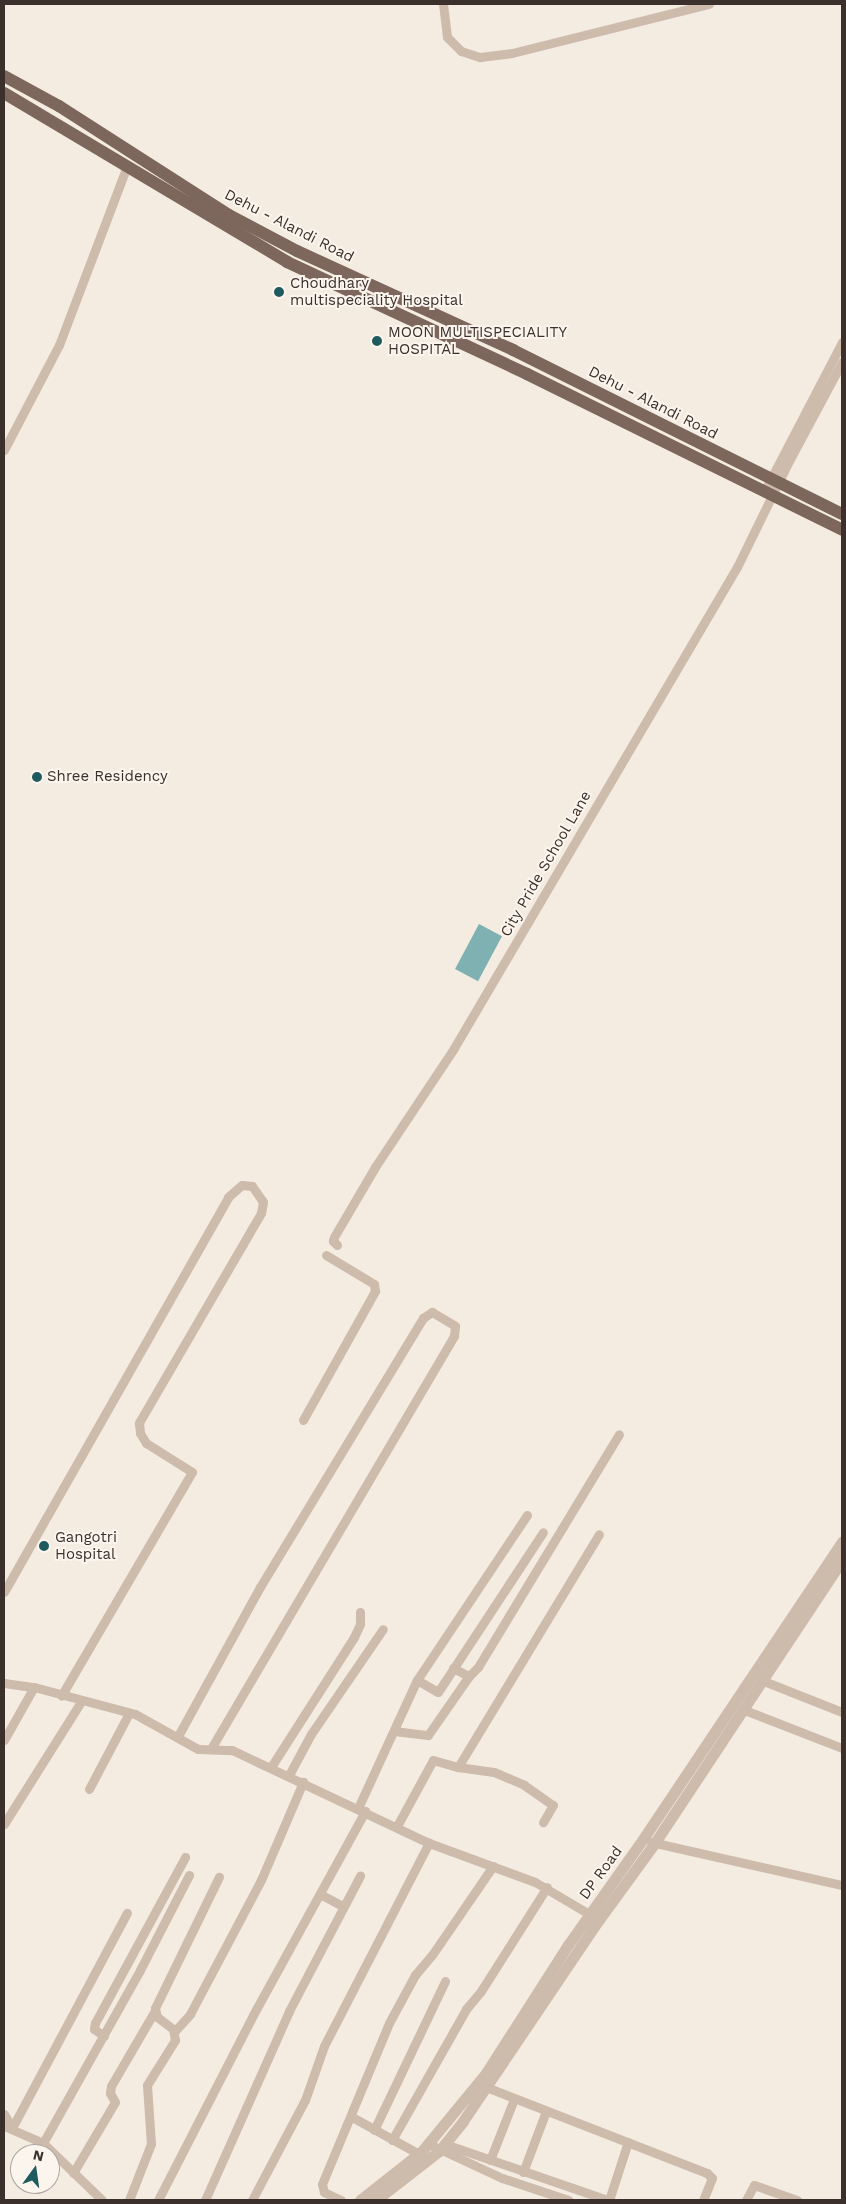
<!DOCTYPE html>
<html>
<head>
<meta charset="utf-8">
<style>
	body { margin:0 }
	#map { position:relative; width:846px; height:2204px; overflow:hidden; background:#f4ebe1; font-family:"Work Sans",sans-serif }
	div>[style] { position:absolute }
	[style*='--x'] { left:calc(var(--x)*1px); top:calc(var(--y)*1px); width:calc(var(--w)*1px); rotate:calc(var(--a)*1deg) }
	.water>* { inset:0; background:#7fb0b2; transform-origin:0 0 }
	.minor>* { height:9px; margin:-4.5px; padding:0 4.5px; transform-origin:4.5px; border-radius:4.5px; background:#cdbbac }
	.tertiary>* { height:11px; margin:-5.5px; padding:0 5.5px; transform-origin:5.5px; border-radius:5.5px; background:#cdbbac }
	.primary>* { height:12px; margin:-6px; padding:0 6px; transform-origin:6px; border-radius:6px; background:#7d675c }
	.dots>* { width:14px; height:14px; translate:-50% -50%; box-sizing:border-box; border:2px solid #fbf5ee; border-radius:50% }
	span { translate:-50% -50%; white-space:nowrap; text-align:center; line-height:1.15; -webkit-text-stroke:4px #fbf5ee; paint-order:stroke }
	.street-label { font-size:15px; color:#3b302b }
	.poi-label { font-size:15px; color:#3b302b }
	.left { translate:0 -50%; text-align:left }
	.frame { position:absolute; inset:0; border:5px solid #3b302b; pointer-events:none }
	.north { position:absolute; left:10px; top:2144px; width:50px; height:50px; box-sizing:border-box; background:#fbf5ee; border:1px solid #aea6a0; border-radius:50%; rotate:14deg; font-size:14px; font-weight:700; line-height:20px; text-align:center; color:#3b302b }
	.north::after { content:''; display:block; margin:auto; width:18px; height:22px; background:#1f5a5e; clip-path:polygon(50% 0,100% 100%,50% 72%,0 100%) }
</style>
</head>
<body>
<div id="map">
	<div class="water">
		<div style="left:479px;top:924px;width:26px;height:51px;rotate:28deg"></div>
	</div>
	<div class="minor">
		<div style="--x:443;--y:4;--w:33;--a:83"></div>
		<div style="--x:447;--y:37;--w:20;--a:45"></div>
		<div style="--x:461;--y:51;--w:20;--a:18"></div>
		<div style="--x:480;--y:57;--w:32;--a:-7"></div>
		<div style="--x:512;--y:53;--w:203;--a:-14"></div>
		<div style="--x:4;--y:450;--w:119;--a:-62.4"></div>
		<div style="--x:59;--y:345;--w:191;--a:-69.2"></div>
		<div style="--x:764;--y:492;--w:169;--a:-62.5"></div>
		<div style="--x:337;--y:1245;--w:6;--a:-135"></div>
		<div style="--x:333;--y:1241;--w:4;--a:-76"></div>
		<div style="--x:334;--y:1237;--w:81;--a:-59.6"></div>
		<div style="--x:375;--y:1167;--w:143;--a:-56.4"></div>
		<div style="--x:454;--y:1048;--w:558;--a:-59.53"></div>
		<div style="--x:737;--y:567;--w:120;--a:-63.9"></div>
		<div style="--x:790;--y:459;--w:110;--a:-61.8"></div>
		<div style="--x:303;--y:1420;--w:148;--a:-60.8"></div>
		<div style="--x:375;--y:1291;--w:7;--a:-98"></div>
		<div style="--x:374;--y:1284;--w:56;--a:-148.9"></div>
		<div style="--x:527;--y:1515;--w:198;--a:123.7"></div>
		<div style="--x:417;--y:1680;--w:24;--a:30"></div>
		<div style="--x:438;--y:1692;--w:191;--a:-56.7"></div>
		<div style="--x:4;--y:1592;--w:454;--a:-60.4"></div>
		<div style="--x:228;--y:1197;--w:18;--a:-41"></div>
		<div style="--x:242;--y:1185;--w:10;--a:6"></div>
		<div style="--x:252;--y:1186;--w:19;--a:55"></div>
		<div style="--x:263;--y:1202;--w:11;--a:100"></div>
		<div style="--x:261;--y:1213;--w:243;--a:120.2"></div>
		<div style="--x:139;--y:1423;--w:10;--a:84"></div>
		<div style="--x:140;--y:1433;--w:12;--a:59"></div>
		<div style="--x:146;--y:1443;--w:54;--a:32.2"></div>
		<div style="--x:192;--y:1472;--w:259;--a:120.3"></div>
		<div style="--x:453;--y:1668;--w:18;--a:27"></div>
		<div style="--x:469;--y:1676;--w:13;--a:-45"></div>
		<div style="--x:478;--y:1667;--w:272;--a:-58.8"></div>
		<div style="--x:761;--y:1680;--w:87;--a:21.6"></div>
		<div style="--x:4;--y:1683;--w:30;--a:8"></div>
		<div style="--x:34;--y:1687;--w:105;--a:15"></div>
		<div style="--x:135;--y:1714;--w:72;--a:29.1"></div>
		<div style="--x:198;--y:1749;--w:34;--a:2"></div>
		<div style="--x:232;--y:1750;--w:218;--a:25.3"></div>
		<div style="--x:429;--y:1843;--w:113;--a:20.2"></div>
		<div style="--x:535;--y:1882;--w:69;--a:30.7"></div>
		<div style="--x:742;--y:1709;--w:107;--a:21.3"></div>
		<div style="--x:394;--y:1731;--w:34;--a:7"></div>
		<div style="--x:428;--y:1735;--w:72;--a:-55.2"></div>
		<div style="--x:178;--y:1736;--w:170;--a:-61.2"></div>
		<div style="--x:260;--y:1587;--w:315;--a:-58.8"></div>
		<div style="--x:423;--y:1318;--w:11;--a:-34"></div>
		<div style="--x:432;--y:1312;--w:27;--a:31"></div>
		<div style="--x:455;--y:1326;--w:10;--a:96"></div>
		<div style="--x:454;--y:1336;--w:479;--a:120.5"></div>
		<div style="--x:4;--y:1740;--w:61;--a:-60.5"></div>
		<div style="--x:271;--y:1767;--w:154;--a:-57.4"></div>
		<div style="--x:354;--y:1637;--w:14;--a:-65"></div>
		<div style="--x:360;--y:1624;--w:12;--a:-90"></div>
		<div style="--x:458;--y:1767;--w:36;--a:8"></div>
		<div style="--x:494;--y:1772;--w:33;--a:23"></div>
		<div style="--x:524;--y:1785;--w:35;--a:35"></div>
		<div style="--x:553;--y:1805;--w:20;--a:120"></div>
		<div style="--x:289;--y:1775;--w:47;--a:-61.8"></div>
		<div style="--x:311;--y:1734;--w:127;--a:-55.6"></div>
		<div style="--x:89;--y:1789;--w:86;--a:-62.2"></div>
		<div style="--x:358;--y:1808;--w:141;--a:-65.3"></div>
		<div style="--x:4;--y:1824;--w:146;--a:-57.8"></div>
		<div style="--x:397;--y:1826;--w:75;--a:-61.4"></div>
		<div style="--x:433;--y:1760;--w:26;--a:16"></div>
		<div style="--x:458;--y:1767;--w:272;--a:-58.8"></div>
		<div style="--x:651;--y:1842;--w:196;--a:12.7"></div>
		<div style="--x:320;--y:1894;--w:26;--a:28"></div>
		<div style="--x:174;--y:2032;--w:24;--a:-48"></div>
		<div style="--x:190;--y:2014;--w:152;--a:-62.1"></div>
		<div style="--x:261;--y:1880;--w:107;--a:-66.8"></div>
		<div style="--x:104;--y:2036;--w:12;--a:-145"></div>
		<div style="--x:94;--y:2029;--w:6;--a:-81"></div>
		<div style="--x:95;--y:2023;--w:189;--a:-61.5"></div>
		<div style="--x:481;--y:2085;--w:243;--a:21.3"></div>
		<div style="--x:707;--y:2173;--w:7;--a:45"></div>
		<div style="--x:712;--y:2178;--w:24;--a:112"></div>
		<div style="--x:4;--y:2114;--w:16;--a:60"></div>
		<div style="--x:352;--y:2117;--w:77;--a:28.9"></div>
		<div style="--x:4;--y:2126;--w:43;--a:23.6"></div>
		<div style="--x:43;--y:2143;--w:82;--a:44"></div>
		<div style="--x:12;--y:2128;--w:244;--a:-61.9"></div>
		<div style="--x:374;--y:2130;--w:165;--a:-64.5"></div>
		<div style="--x:392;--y:2140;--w:150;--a:-60.5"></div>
		<div style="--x:466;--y:2009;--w:23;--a:-50"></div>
		<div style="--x:481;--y:1991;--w:123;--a:-57.6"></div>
		<div style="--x:43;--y:2143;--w:198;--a:-60.7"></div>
		<div style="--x:140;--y:1970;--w:107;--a:-62.7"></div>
		<div style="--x:429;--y:2144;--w:81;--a:25"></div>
		<div style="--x:502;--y:2178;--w:70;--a:18.4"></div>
		<div style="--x:445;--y:2144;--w:172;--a:19"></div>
		<div style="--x:490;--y:2160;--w:66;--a:-68.5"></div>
		<div style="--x:523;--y:2172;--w:65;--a:-69.3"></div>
		<div style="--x:73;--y:2173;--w:82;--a:-59.4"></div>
		<div style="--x:115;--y:2102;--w:10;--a:-119"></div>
		<div style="--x:110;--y:2093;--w:7;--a:-82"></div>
		<div style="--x:111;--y:2086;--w:86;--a:-59.8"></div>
		<div style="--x:129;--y:2200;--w:60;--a:-68.6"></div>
		<div style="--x:151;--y:2144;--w:59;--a:-93.9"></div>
		<div style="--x:147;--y:2085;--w:53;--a:-58.1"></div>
		<div style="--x:175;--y:2040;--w:11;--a:-100"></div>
		<div style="--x:173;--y:2029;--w:20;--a:-143"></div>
		<div style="--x:157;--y:2017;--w:9;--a:-103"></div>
		<div style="--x:155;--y:2008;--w:146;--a:-64"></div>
		<div style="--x:158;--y:2200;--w:208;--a:-62.8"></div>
		<div style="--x:253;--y:2015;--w:233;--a:-61.2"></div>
		<div style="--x:205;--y:2200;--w:207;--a:-66"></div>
		<div style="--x:289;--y:2011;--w:153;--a:-62.3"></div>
		<div style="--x:252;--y:2200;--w:113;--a:-62.1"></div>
		<div style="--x:305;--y:2100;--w:57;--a:-70.6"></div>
		<div style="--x:324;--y:2046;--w:229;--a:-62.7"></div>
		<div style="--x:341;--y:2200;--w:19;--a:-155"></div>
		<div style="--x:324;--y:2192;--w:8;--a:-104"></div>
		<div style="--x:322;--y:2184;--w:174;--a:-67.4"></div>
		<div style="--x:389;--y:2023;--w:55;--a:-61.6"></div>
		<div style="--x:415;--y:1975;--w:26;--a:-50"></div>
		<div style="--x:432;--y:1955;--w:108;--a:-55.6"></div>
		<div style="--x:609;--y:2200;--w:61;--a:-71.9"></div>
		<div style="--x:746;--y:2200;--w:17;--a:-62"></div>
		<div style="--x:754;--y:2185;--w:46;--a:19.2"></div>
	</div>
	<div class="tertiary">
		<div style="--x:360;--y:2200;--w:79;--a:-38.3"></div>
		<div style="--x:422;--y:2151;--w:101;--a:-50.6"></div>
		<div style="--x:486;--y:2073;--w:152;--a:-57.4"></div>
		<div style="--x:568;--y:1945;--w:130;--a:-54.7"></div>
		<div style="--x:643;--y:1839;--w:358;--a:-56.2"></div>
		<div style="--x:376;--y:2200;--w:80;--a:-37.9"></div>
		<div style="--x:439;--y:2151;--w:38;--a:-51"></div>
		<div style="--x:463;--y:2121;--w:241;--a:-56"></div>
		<div style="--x:598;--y:1921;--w:95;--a:-54"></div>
		<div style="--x:654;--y:1844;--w:341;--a:-56.5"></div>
	</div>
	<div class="primary">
		<div style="--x:4;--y:76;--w:63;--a:28.6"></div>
		<div style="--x:59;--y:106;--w:202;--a:32.7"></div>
		<div style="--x:229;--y:215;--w:77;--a:27.9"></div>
		<div style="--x:297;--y:251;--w:238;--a:24.6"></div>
		<div style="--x:513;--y:350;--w:368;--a:26.5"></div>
		<div style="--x:4;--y:93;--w:330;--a:30.8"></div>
		<div style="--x:287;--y:262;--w:265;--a:25"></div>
		<div style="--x:527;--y:374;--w:352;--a:26.3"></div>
	</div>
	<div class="dots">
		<div style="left:279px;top:292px;background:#1f5a5e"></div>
		<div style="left:377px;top:341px;background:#1f5a5e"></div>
		<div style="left:37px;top:777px;background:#1f5a5e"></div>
		<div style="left:44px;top:1546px;background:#1f5a5e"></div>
	</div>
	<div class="street-label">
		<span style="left:289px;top:226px;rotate:27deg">Dehu - Alandi Road</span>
		<span style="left:653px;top:403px;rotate:27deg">Dehu - Alandi Road</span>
		<span style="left:546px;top:864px;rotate:-60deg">City Pride School Lane</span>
		<span style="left:601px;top:1873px;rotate:-54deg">DP Road</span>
	</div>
	<div class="poi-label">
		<span class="left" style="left:290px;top:292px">Choudhary<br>multispeciality Hospital</span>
		<span class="left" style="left:388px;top:341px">MOON MULTISPECIALITY<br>HOSPITAL</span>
		<span class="left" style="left:47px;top:777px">Shree Residency</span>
		<span class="left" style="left:55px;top:1546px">Gangotri<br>Hospital</span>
	</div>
	<div class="frame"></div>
	<div class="north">N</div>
</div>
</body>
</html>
